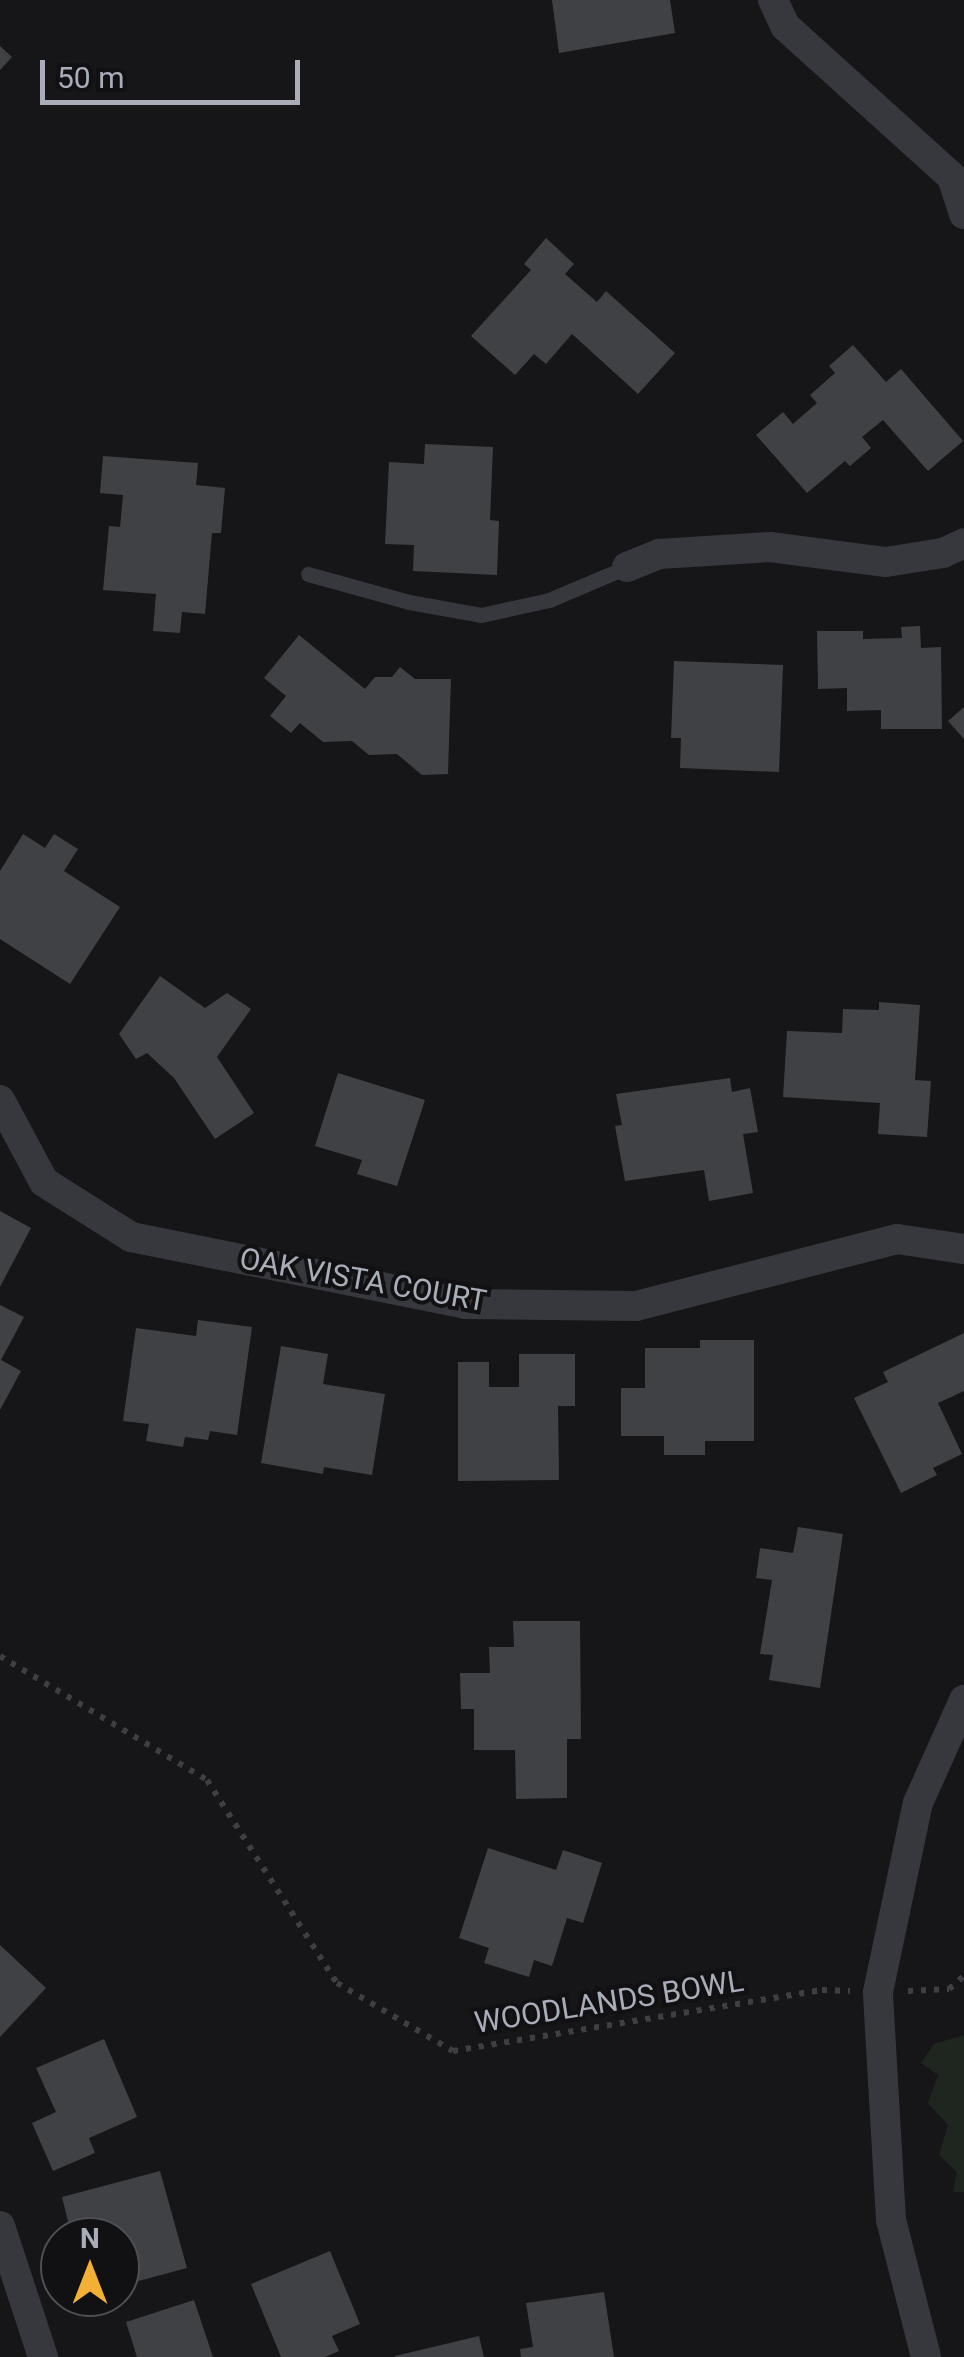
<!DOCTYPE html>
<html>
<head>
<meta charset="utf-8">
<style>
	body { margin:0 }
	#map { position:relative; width:964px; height:2357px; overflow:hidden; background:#161618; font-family:Roboto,sans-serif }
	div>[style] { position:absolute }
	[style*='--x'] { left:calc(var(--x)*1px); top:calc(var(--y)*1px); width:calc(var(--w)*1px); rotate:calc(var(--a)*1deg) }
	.green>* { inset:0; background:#1e261f }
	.building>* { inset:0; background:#404145 }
	.path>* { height:6px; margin-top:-3px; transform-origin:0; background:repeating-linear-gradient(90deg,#3d3f44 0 5px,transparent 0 13px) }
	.lane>* { height:15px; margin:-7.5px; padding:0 7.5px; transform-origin:7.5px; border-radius:7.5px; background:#37383d }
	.street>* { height:30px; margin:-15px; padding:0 15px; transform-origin:15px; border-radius:15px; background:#37383d }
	span { translate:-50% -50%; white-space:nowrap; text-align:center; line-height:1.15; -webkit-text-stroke:8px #111113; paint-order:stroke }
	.street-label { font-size:30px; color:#a8adb8 }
	.north { position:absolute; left:40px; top:2217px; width:100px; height:100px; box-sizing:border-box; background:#111113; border:2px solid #4d4f55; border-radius:50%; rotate:0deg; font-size:28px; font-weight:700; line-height:40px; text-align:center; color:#a8adb8 }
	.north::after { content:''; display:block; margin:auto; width:35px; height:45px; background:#f2b134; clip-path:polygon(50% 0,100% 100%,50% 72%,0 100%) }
	.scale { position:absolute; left:40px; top:60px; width:260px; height:45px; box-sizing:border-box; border:5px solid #a8adb8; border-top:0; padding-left:12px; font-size:30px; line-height:35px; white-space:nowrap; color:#a8adb8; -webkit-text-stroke:8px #111113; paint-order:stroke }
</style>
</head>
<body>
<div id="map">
	<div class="green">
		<div style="clip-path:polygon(964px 2035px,964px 2192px,953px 2192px,957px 2172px,939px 2155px,948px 2125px,928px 2103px,938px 2075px,921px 2063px,934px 2044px)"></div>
	</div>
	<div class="building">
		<div style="clip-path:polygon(552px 0,670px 0,675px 33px,559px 53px)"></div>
		<div style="clip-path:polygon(0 46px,12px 57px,0 70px)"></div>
		<div style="clip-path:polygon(546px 238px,574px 264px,565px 274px,597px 302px,606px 291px,675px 353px,638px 394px,572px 334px,546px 364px,534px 354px,515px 375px,471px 336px,531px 270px,524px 264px)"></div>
		<div style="clip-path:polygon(853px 345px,886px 382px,901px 369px,963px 441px,928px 471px,883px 420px,862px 437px,871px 448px,850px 466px,845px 461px,807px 493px,756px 435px,783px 412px,793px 424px,817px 403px,810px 395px,835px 373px,829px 366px)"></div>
		<div style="clip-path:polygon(425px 444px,493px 447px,490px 520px,499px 521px,497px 575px,413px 571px,414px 545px,385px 544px,389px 462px,424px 464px)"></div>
		<div style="clip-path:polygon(103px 456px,198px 463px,196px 485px,225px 488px,221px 533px,212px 533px,205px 614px,182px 612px,180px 633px,153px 631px,156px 594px,103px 590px,109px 526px,120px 527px,123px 495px,100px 493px)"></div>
		<div style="clip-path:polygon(920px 626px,921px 648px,941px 647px,942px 729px,881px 729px,881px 710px,847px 711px,847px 688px,818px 689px,817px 631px,863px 631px,863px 639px,902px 638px,901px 627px)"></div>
		<div style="clip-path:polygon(299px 635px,365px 689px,375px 677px,392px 677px,400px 667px,415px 679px,451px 679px,448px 774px,422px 775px,397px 754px,369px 755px,352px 741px,323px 742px,300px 723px,291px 733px,270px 716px,286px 696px,264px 678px)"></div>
		<div style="clip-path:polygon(674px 661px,783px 665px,779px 772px,680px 768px,681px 738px,671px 738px)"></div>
		<div style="clip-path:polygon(964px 707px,964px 739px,948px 721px)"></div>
		<div style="clip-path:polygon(23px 834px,45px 848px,54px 834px,78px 849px,64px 871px,120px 907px,70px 984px,0 939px,0 871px)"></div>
		<div style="clip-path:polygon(160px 976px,205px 1008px,227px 993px,251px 1009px,217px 1057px,254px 1113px,215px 1139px,174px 1078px,147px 1053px,136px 1059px,119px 1034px)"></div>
		<div style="clip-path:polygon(879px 1002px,920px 1005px,915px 1080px,931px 1081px,927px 1137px,878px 1134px,880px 1103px,783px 1097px,787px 1031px,842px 1033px,843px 1009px,879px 1010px)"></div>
		<div style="clip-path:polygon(338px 1073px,425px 1100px,397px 1186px,357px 1174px,362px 1160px,315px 1146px)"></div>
		<div style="clip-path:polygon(730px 1078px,732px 1092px,750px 1088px,758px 1132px,743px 1134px,753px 1193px,709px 1201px,704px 1170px,625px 1181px,615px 1126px,622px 1125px,616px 1094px)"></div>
		<div style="clip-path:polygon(0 1211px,31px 1228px,0 1287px)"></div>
		<div style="clip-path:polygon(0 1305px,24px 1317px,1px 1360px,21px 1371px,0 1410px)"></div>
		<div style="clip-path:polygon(198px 1320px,252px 1327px,237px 1435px,210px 1431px,208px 1440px,185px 1437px,183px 1447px,146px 1441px,149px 1424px,123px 1421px,136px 1328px,196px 1336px)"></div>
		<div style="clip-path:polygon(964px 1333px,964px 1391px,938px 1403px,962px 1454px,933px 1468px,937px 1475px,901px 1493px,854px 1398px,888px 1382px,883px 1372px)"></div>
		<div style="clip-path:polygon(700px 1340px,754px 1340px,754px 1441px,705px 1441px,705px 1455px,664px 1455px,664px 1436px,621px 1436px,621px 1388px,645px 1388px,645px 1348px,700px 1348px)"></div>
		<div style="clip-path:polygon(281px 1346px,328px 1354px,323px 1384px,385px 1394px,372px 1475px,324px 1467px,323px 1474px,261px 1463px)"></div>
		<div style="clip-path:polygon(519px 1354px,575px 1354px,575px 1406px,558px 1406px,559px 1480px,458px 1481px,458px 1362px,489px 1362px,489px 1387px,519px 1387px)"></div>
		<div style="clip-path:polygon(798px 1527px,843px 1534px,820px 1688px,769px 1680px,773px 1655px,760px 1654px,772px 1580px,756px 1578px,760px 1548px,793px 1553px)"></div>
		<div style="clip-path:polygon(513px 1621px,580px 1621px,581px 1739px,567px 1739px,567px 1798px,516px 1799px,515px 1750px,474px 1750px,474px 1709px,461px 1709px,460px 1673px,490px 1673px,489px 1647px,514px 1647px)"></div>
		<div style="clip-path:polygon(488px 1848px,556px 1870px,563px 1850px,602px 1863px,583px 1923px,567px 1918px,552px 1966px,534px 1960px,529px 1977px,484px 1963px,489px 1948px,459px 1938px)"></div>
		<div style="clip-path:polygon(0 1945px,46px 1988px,0 2037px)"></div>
		<div style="clip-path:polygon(104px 2039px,137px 2117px,89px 2138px,95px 2153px,53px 2171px,32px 2123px,56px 2112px,36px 2068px)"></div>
		<div style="clip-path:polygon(160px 2171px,187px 2268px,120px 2286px,120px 2237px,72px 2237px,62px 2197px)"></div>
		<div style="clip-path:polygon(330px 2251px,360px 2324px,332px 2336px,339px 2351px,325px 2357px,281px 2357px,251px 2284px)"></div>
		<div style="clip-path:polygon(604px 2292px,614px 2357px,521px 2357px,520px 2349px,533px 2347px,526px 2303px)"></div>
		<div style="clip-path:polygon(194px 2300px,213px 2357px,137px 2357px,126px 2322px)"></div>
		<div style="clip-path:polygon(479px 2336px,484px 2357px,395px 2357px,395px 2356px)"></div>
	</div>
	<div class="path">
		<div style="--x:0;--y:1656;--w:241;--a:30.9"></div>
		<div style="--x:207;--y:1780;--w:241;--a:57.4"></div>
		<div style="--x:337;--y:1983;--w:134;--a:30.4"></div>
		<div style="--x:453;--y:2051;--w:374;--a:-9.4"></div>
		<div style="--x:822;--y:1990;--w:28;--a:2"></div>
		<div style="--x:908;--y:1991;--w:41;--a:-2.8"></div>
		<div style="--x:949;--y:1989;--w:20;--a:-41"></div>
	</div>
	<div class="lane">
		<div style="--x:308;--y:574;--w:105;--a:15.5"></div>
		<div style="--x:409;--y:602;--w:73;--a:10.2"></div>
		<div style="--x:481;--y:615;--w:70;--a:-12.4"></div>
		<div style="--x:549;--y:600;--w:85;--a:-22.9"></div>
	</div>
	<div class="street">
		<div style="--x:773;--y:0;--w:29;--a:65"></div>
		<div style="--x:785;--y:26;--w:225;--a:42.1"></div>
		<div style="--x:952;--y:177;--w:39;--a:72"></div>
		<div style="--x:627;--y:567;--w:35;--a:-22"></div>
		<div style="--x:659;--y:554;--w:111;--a:-3.6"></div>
		<div style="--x:770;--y:547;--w:117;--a:7.4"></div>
		<div style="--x:886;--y:562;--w:58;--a:-9"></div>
		<div style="--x:943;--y:553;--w:23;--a:-25"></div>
		<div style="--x:0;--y:1100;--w:93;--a:61.8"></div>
		<div style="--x:44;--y:1182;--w:103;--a:32.3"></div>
		<div style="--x:131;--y:1237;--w:341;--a:11.3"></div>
		<div style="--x:465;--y:1304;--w:171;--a:0.7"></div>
		<div style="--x:636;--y:1306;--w:269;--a:-14.4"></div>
		<div style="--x:897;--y:1239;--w:68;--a:8.5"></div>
		<div style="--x:0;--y:2226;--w:138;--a:71.8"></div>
		<div style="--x:926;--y:2357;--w:141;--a:-104.3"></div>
		<div style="--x:891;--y:2220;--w:228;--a:-93.3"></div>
		<div style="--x:878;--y:1992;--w:193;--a:-78.1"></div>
		<div style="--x:918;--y:1803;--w:113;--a:-65.9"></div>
	</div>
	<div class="street-label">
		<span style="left:363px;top:1280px;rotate:10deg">OAK VISTA COURT</span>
		<span style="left:609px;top:2002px;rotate:-9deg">WOODLANDS BOWL</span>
	</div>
	<div class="north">N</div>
	<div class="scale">50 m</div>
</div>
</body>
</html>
